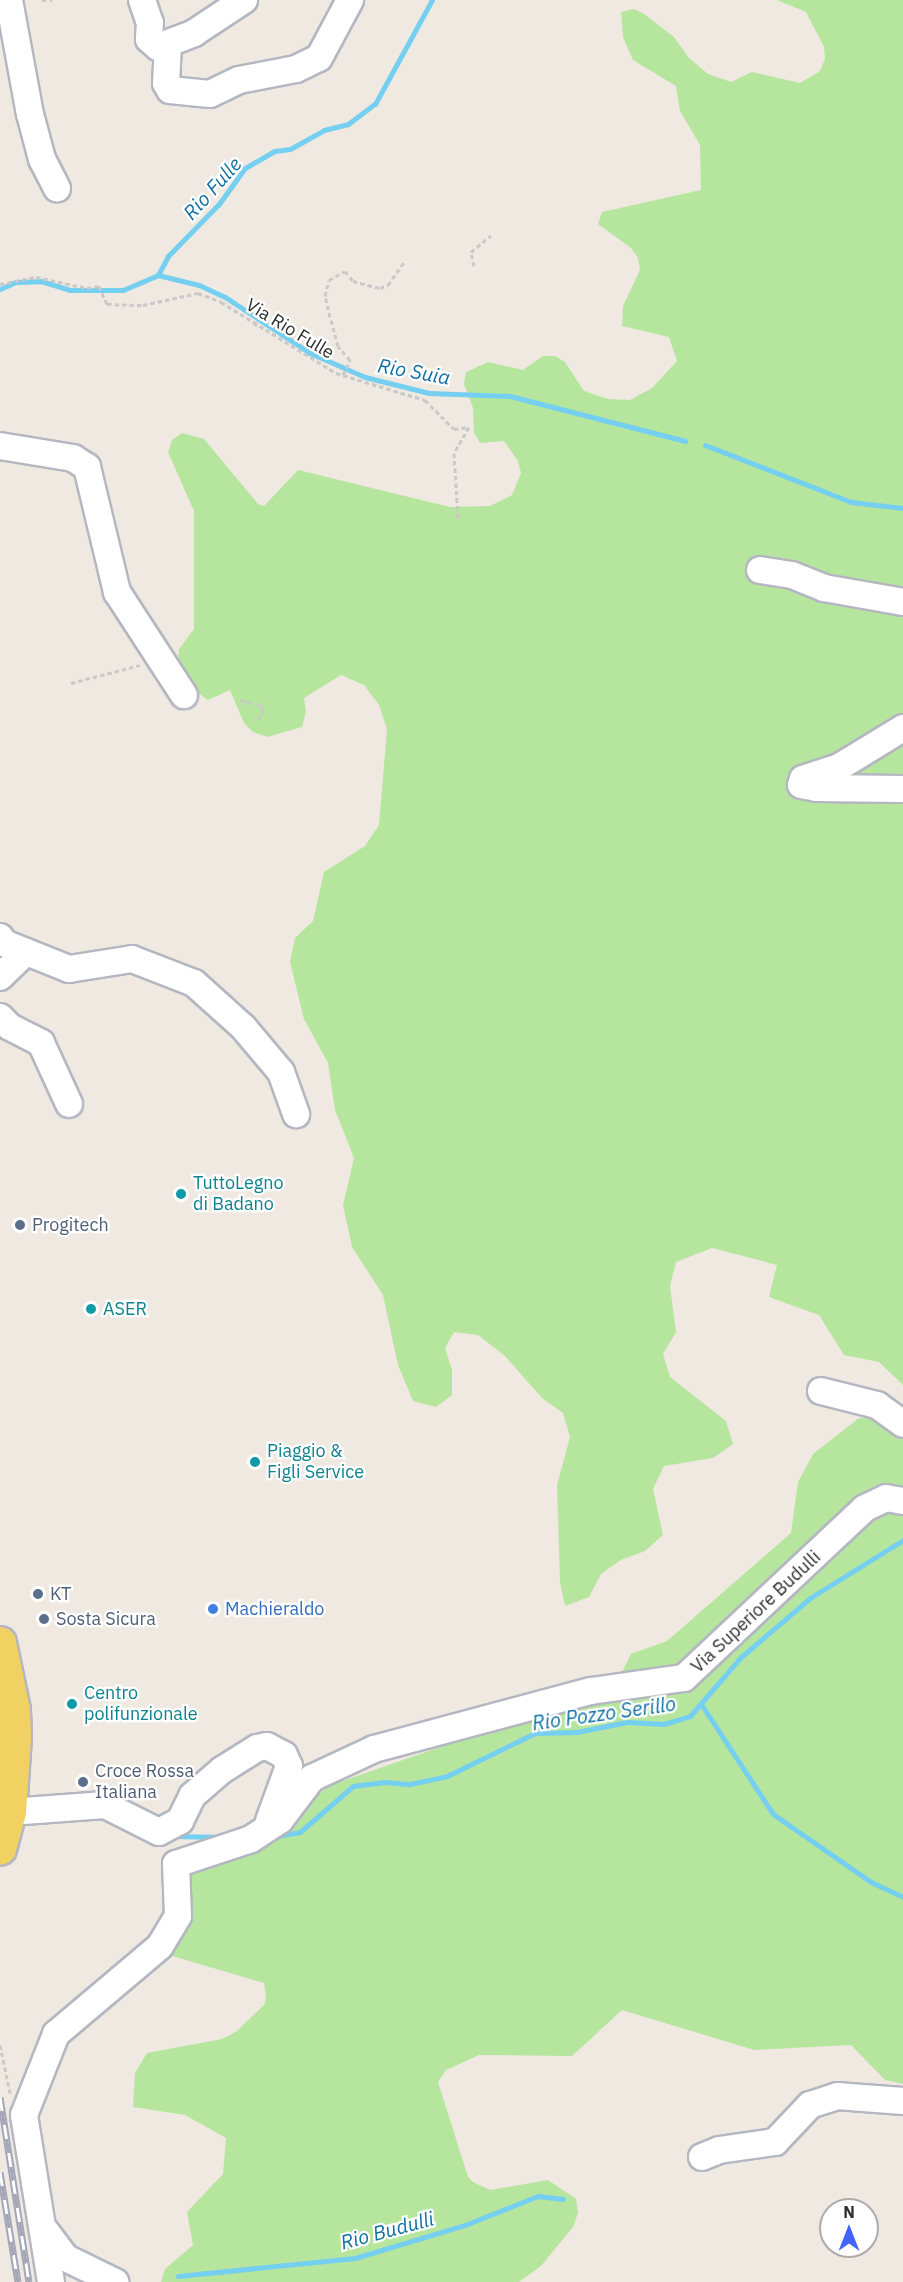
<!DOCTYPE html>
<html>
<head>
<meta charset="utf-8">
<style>
	body { margin:0 }
	#map { position:relative; width:903px; height:2282px; overflow:hidden; background:#efe9e1; font-family:"IBM Plex Sans",sans-serif }
	div>[style] { position:absolute }
	[style*='--x'] { left:calc(var(--x)*1px); top:calc(var(--y)*1px); width:calc(var(--w)*1px); rotate:calc(var(--a)*1deg) }
	.green>* { inset:0; background:#b6e59e }
	.stream>* { height:5px; margin:-2.5px; padding:0 2.5px; transform-origin:2.5px; border-radius:2.5px; background:#75cff0 }
	.path>* { height:3px; margin-top:-1.5px; transform-origin:0; background:repeating-linear-gradient(90deg,#c9c9c9 0 4.5px,transparent 0 7.5px) }
	.roads { filter:drop-shadow(2px 0 #b4b7c1) drop-shadow(-2px 0 #b4b7c1) drop-shadow(0 2px #b4b7c1) drop-shadow(0 -2px #b4b7c1) }
	.minor>* { height:26px; margin:-13px; padding:0 13px; transform-origin:13px; border-radius:13px; background:#fff }
	.major>* { height:32px; margin:-16px; padding:0 16px; transform-origin:16px; border-radius:16px; background:#f2d163 }
	.rail>* { height:7px; margin-top:-3.5px; transform-origin:0; background:repeating-linear-gradient(90deg,#fff 0 14px,#a3a6b8 0 28px); box-sizing:border-box; border-block:2px solid #a3a6b8 }
	.dots>* { width:16px; height:16px; translate:-50% -50%; box-sizing:border-box; border:3px solid #fff; border-radius:50% }
	span { translate:-50% -50%; white-space:nowrap; text-align:center; line-height:1.15; -webkit-text-stroke:4.5px #fff; paint-order:stroke }
	.street-label { font-size:18px; color:#2e2e2e }
	.culture-label { font-size:18px; color:#0d838f }
	.left { translate:0 -50%; text-align:left }
	.service-label { font-size:18px; color:#4e5e75 }
	.shop-label { font-size:18px; color:#366cbe }
	.water-label { font-size:20px; color:#0d6fa3; font-style:italic }
	.north { position:absolute; left:819px; top:2198px; width:60px; height:60px; box-sizing:border-box; background:#fff; border:2px solid #ababab; border-radius:50%; rotate:0deg; font-size:16px; font-weight:700; line-height:24px; text-align:center; color:#2e2e2e }
	.north::after { content:''; display:block; margin:auto; width:21px; height:27px; background:#4264fb; clip-path:polygon(50% 0,100% 100%,50% 72%,0 100%) }
</style>
</head>
<body>
<div id="map">
	<div class="green">
		<div style="clip-path:polygon(777px 0,903px 0,903px 1385px,879px 1362px,844px 1355px,819px 1315px,769px 1297px,777px 1265px,712px 1248px,676px 1262px,670px 1286px,676px 1332px,663px 1354px,670px 1377px,726px 1421px,733px 1444px,713px 1458px,664px 1466px,653px 1489px,663px 1535px,645px 1551px,621px 1560px,601px 1574px,589px 1597px,565px 1606px,560px 1582px,557px 1485px,570px 1437px,563px 1413px,542px 1398px,505px 1356px,478px 1335px,454px 1332px,445px 1348px,452px 1370px,452px 1395px,436px 1407px,413px 1401px,398px 1365px,383px 1295px,352px 1247px,343px 1205px,354px 1158px,335px 1110px,328px 1063px,304px 1019px,290px 962px,295px 938px,313px 921px,324px 872px,365px 846px,379px 825px,387px 729px,379px 705px,364px 685px,341px 675px,304px 698px,306px 712px,302px 727px,267px 737px,253px 732px,244px 723px,230px 690px,208px 700px,198px 693px,178px 662px,179px 649px,194px 629px,194px 511px,168px 452px,172px 440px,182px 433px,204px 439px,258px 504px,264px 506px,298px 470px,450px 507px,490px 506px,512px 495px,521px 473px,518px 461px,504px 441px,480px 443px,474px 433px,473px 408px,464px 384px,466px 372px,488px 362px,523px 370px,543px 356px,555px 356px,565px 362px,584px 391px,608px 399px,630px 400px,652px 388px,677px 361px,669px 337px,622px 326px,623px 306px,640px 270px,638px 258px,631px 248px,598px 224px,602px 212px,701px 190px,700px 145px,680px 111px,676px 86px,633px 60px,623px 37px,621px 12px,634px 9px,644px 14px,674px 37px,689px 58px,708px 74px,731px 82px,752px 72px,800px 83px,820px 71px,825px 59px,824px 47px,806px 12px)"></div>
		<div style="clip-path:polygon(859px 1418px,903px 1419px,903px 2084px,885px 2080px,851px 2045px,754px 2050px,622px 2010px,572px 2056px,479px 2055px,446px 2070px,438px 2082px,468px 2177px,473px 2182px,490px 2190px,548px 2180px,576px 2199px,578px 2213px,573px 2227px,541px 2266px,519px 2282px,161px 2282px,165px 2269px,193px 2245px,187px 2212px,223px 2174px,226px 2138px,185px 2115px,133px 2107px,135px 2073px,147px 2053px,222px 2039px,237px 2031px,264px 2005px,266px 1997px,264px 1983px,166px 1954px,191px 1865px,247px 1847px,296px 1824px,316px 1796px,331px 1785px,472px 1736px,602px 1702px,610px 1696px,631px 1654px,667px 1641px,791px 1533px,798px 1482px,813px 1454px)"></div>
	</div>
	<div class="stream">
		<div style="--x:158;--y:275;--w:42;--a:13.7"></div>
		<div style="--x:199;--y:285;--w:29;--a:25"></div>
		<div style="--x:225;--y:297;--w:102;--a:33.4"></div>
		<div style="--x:310;--y:353;--w:60;--a:23.6"></div>
		<div style="--x:365;--y:377;--w:66;--a:14"></div>
		<div style="--x:429;--y:393;--w:81;--a:2.1"></div>
		<div style="--x:510;--y:396;--w:181;--a:14.4"></div>
		<div style="--x:0;--y:289;--w:17;--a:-24"></div>
		<div style="--x:16;--y:282;--w:25;--a:-2"></div>
		<div style="--x:41;--y:281;--w:30;--a:17"></div>
		<div style="--x:70;--y:290;--w:53;--a:0"></div>
		<div style="--x:123;--y:290;--w:38;--a:-23"></div>
		<div style="--x:158;--y:275;--w:21;--a:-62"></div>
		<div style="--x:168;--y:256;--w:73;--a:-45.6"></div>
		<div style="--x:219;--y:204;--w:44;--a:-54.2"></div>
		<div style="--x:245;--y:168;--w:34;--a:-30"></div>
		<div style="--x:275;--y:151;--w:15;--a:-8"></div>
		<div style="--x:290;--y:149;--w:39;--a:-29"></div>
		<div style="--x:324;--y:130;--w:25;--a:-14"></div>
		<div style="--x:348;--y:124;--w:34;--a:-37"></div>
		<div style="--x:375;--y:104;--w:119;--a:-61.3"></div>
		<div style="--x:705;--y:445;--w:157;--a:21.3"></div>
		<div style="--x:851;--y:502;--w:52;--a:6.6"></div>
		<div style="--x:701;--y:1704;--w:131;--a:56.8"></div>
		<div style="--x:773;--y:1814;--w:119;--a:34.8"></div>
		<div style="--x:871;--y:1882;--w:35;--a:25"></div>
		<div style="--x:175;--y:1836;--w:46;--a:1.2"></div>
		<div style="--x:272;--y:1837;--w:28;--a:-10"></div>
		<div style="--x:300;--y:1832;--w:70;--a:-41"></div>
		<div style="--x:353;--y:1786;--w:32;--a:-7"></div>
		<div style="--x:385;--y:1782;--w:25;--a:5"></div>
		<div style="--x:410;--y:1784;--w:38;--a:-12"></div>
		<div style="--x:447;--y:1776;--w:98;--a:-26"></div>
		<div style="--x:535;--y:1733;--w:42;--a:-1.4"></div>
		<div style="--x:577;--y:1732;--w:51;--a:-11.3"></div>
		<div style="--x:627;--y:1722;--w:37;--a:3"></div>
		<div style="--x:664;--y:1724;--w:27;--a:-17"></div>
		<div style="--x:690;--y:1716;--w:78;--a:-49.2"></div>
		<div style="--x:741;--y:1657;--w:91;--a:-40.5"></div>
		<div style="--x:810;--y:1598;--w:110;--a:-31.9"></div>
		<div style="--x:178;--y:2276;--w:178;--a:-5.8"></div>
		<div style="--x:355;--y:2258;--w:115;--a:-16.7"></div>
		<div style="--x:465;--y:2225;--w:79;--a:-21.7"></div>
		<div style="--x:538;--y:2196;--w:25;--a:7"></div>
	</div>
	<div class="path">
		<div style="--x:42;--y:0;--w:10;--a:0"></div>
		<div style="--x:474;--y:266;--w:14;--a:-102"></div>
		<div style="--x:471;--y:252;--w:26;--a:-40"></div>
		<div style="--x:0;--y:284;--w:37;--a:-11"></div>
		<div style="--x:36;--y:277;--w:52;--a:12.2"></div>
		<div style="--x:87;--y:288;--w:12;--a:-9"></div>
		<div style="--x:99;--y:286;--w:20;--a:66"></div>
		<div style="--x:107;--y:304;--w:36;--a:2"></div>
		<div style="--x:143;--y:305;--w:56;--a:-12.3"></div>
		<div style="--x:198;--y:293;--w:25;--a:21"></div>
		<div style="--x:221;--y:302;--w:135;--a:31.7"></div>
		<div style="--x:336;--y:373;--w:93;--a:16.9"></div>
		<div style="--x:425;--y:400;--w:41;--a:45"></div>
		<div style="--x:454;--y:429;--w:15;--a:-8"></div>
		<div style="--x:469;--y:427;--w:30;--a:120"></div>
		<div style="--x:454;--y:453;--w:65;--a:86.5"></div>
		<div style="--x:255;--y:326;--w:15;--a:-67"></div>
		<div style="--x:343;--y:375;--w:17;--a:-65"></div>
		<div style="--x:350;--y:360;--w:18;--a:-131"></div>
		<div style="--x:338;--y:346;--w:30;--a:-105"></div>
		<div style="--x:330;--y:317;--w:22;--a:-103"></div>
		<div style="--x:325;--y:296;--w:16;--a:-76"></div>
		<div style="--x:329;--y:280;--w:18;--a:-29"></div>
		<div style="--x:345;--y:271;--w:13;--a:51"></div>
		<div style="--x:353;--y:281;--w:28;--a:15"></div>
		<div style="--x:380;--y:288;--w:9;--a:-21"></div>
		<div style="--x:388;--y:285;--w:29;--a:-55"></div>
		<div style="--x:71;--y:683;--w:71;--a:-14.6"></div>
		<div style="--x:240;--y:700;--w:21;--a:14"></div>
		<div style="--x:260;--y:705;--w:5;--a:53"></div>
		<div style="--x:263;--y:709;--w:11;--a:112"></div>
		<div style="--x:0;--y:2045;--w:49;--a:78.2"></div>
	</div>
	<div class="roads">
		<div class="minor">
			<div style="--x:9;--y:0;--w:116;--a:79.6"></div>
			<div style="--x:30;--y:114;--w:47;--a:75.1"></div>
			<div style="--x:42;--y:159;--w:33;--a:63"></div>
			<div style="--x:142;--y:0;--w:24;--a:71"></div>
			<div style="--x:150;--y:23;--w:16;--a:94"></div>
			<div style="--x:149;--y:39;--w:12;--a:42"></div>
			<div style="--x:158;--y:47;--w:39;--a:-21"></div>
			<div style="--x:194;--y:33;--w:60;--a:-33.4"></div>
			<div style="--x:168;--y:45;--w:38;--a:93"></div>
			<div style="--x:166;--y:83;--w:8;--a:60"></div>
			<div style="--x:170;--y:90;--w:40;--a:5.7"></div>
			<div style="--x:210;--y:94;--w:32;--a:-26"></div>
			<div style="--x:239;--y:80;--w:58;--a:-10.9"></div>
			<div style="--x:296;--y:69;--w:25;--a:-26"></div>
			<div style="--x:319;--y:58;--w:66;--a:-61.9"></div>
			<div style="--x:0;--y:446;--w:74;--a:9.3"></div>
			<div style="--x:73;--y:458;--w:17;--a:33"></div>
			<div style="--x:87;--y:467;--w:129;--a:76.5"></div>
			<div style="--x:117;--y:592;--w:123;--a:57"></div>
			<div style="--x:760;--y:570;--w:32;--a:9"></div>
			<div style="--x:792;--y:575;--w:35;--a:22"></div>
			<div style="--x:824;--y:588;--w:80;--a:10"></div>
			<div style="--x:903;--y:728;--w:75;--a:148.6"></div>
			<div style="--x:839;--y:767;--w:38;--a:162"></div>
			<div style="--x:803;--y:779;--w:6;--a:108"></div>
			<div style="--x:801;--y:785;--w:15;--a:11"></div>
			<div style="--x:816;--y:788;--w:87;--a:0.7"></div>
			<div style="--x:0;--y:937;--w:7;--a:56"></div>
			<div style="--x:4;--y:943;--w:70;--a:21.8"></div>
			<div style="--x:69;--y:969;--w:64;--a:-9"></div>
			<div style="--x:132;--y:959;--w:66;--a:21.2"></div>
			<div style="--x:194;--y:983;--w:66;--a:41.9"></div>
			<div style="--x:243;--y:1027;--w:59;--a:49.8"></div>
			<div style="--x:281;--y:1072;--w:45;--a:70.3"></div>
			<div style="--x:0;--y:977;--w:36;--a:-44"></div>
			<div style="--x:0;--y:1017;--w:14;--a:45"></div>
			<div style="--x:10;--y:1027;--w:35;--a:27"></div>
			<div style="--x:41;--y:1043;--w:67;--a:65.3"></div>
			<div style="--x:821;--y:1391;--w:58;--a:14"></div>
			<div style="--x:877;--y:1405;--w:32;--a:36"></div>
			<div style="--x:10;--y:1812;--w:95;--a:-4.2"></div>
			<div style="--x:105;--y:1805;--w:60;--a:26.6"></div>
			<div style="--x:159;--y:1832;--w:24;--a:-28"></div>
			<div style="--x:180;--y:1821;--w:28;--a:-64"></div>
			<div style="--x:192;--y:1796;--w:40;--a:-41"></div>
			<div style="--x:222;--y:1770;--w:41;--a:-32.2"></div>
			<div style="--x:257;--y:1748;--w:10;--a:-11"></div>
			<div style="--x:267;--y:1746;--w:19;--a:28"></div>
			<div style="--x:284;--y:1755;--w:12;--a:66"></div>
			<div style="--x:289;--y:1766;--w:59;--a:110"></div>
			<div style="--x:702;--y:2157;--w:18;--a:-22"></div>
			<div style="--x:719;--y:2150;--w:57;--a:-8.1"></div>
			<div style="--x:775;--y:2142;--w:51;--a:-46.6"></div>
			<div style="--x:810;--y:2105;--w:28;--a:-18"></div>
			<div style="--x:837;--y:2096;--w:66;--a:4.3"></div>
			<div style="--x:44;--y:2229;--w:36;--a:53"></div>
			<div style="--x:66;--y:2258;--w:55;--a:26.1"></div>
			<div style="--x:51;--y:2282;--w:169;--a:-99.2"></div>
			<div style="--x:24;--y:2115;--w:87;--a:-68.4"></div>
			<div style="--x:56;--y:2034;--w:136;--a:-40.2"></div>
			<div style="--x:160;--y:1946;--w:35;--a:-59"></div>
			<div style="--x:178;--y:1916;--w:52;--a:-92.2"></div>
			<div style="--x:176;--y:1864;--w:79;--a:-18.4"></div>
			<div style="--x:251;--y:1839;--w:35;--a:-33"></div>
			<div style="--x:280;--y:1820;--w:53;--a:-52.7"></div>
			<div style="--x:312;--y:1778;--w:68;--a:-25.1"></div>
			<div style="--x:374;--y:1749;--w:225;--a:-15"></div>
			<div style="--x:591;--y:1691;--w:94;--a:-8"></div>
			<div style="--x:684;--y:1678;--w:248;--a:-43.2"></div>
			<div style="--x:865;--y:1508;--w:23;--a:-25"></div>
			<div style="--x:886;--y:1498;--w:17;--a:10"></div>
		</div>
		<div class="major">
			<div style="--x:0;--y:1643;--w:68;--a:78.2"></div>
			<div style="--x:14;--y:1710;--w:27;--a:88"></div>
			<div style="--x:15;--y:1737;--w:75;--a:93.8"></div>
			<div style="--x:10;--y:1812;--w:38;--a:105"></div>
		</div>
	</div>
	<div class="rail">
		<div style="--x:0;--y:2097;--w:187;--a:81.1"></div>
		<div style="--x:0;--y:2172;--w:111;--a:80.7"></div>
	</div>
	<div class="dots">
		<div style="left:181px;top:1194px;background:#0f9aa8"></div>
		<div style="left:20px;top:1225px;background:#5c6f8a"></div>
		<div style="left:91px;top:1309px;background:#0f9aa8"></div>
		<div style="left:255px;top:1462px;background:#0f9aa8"></div>
		<div style="left:38px;top:1594px;background:#5c6f8a"></div>
		<div style="left:213px;top:1609px;background:#3f7fe0"></div>
		<div style="left:44px;top:1619px;background:#5c6f8a"></div>
		<div style="left:72px;top:1704px;background:#0f9aa8"></div>
		<div style="left:83px;top:1782px;background:#5c6f8a"></div>
	</div>
	<div class="street-label">
		<span style="left:290px;top:329px;rotate:31deg">Via Rio Fulle</span>
		<span style="left:756px;top:1612px;rotate:-43deg">Via Superiore Budulli</span>
	</div>
	<div class="culture-label">
		<span class="left" style="left:193px;top:1194px">TuttoLegno<br>di Badano</span>
		<span class="left" style="left:103px;top:1309px">ASER</span>
		<span class="left" style="left:267px;top:1462px">Piaggio &amp;<br>Figli Service</span>
		<span class="left" style="left:84px;top:1704px">Centro<br>polifunzionale</span>
	</div>
	<div class="service-label">
		<span class="left" style="left:32px;top:1225px">Progitech</span>
		<span class="left" style="left:50px;top:1594px">KT</span>
		<span class="left" style="left:56px;top:1619px">Sosta Sicura</span>
		<span class="left" style="left:95px;top:1782px">Croce Rossa<br>Italiana</span>
	</div>
	<div class="shop-label">
		<span class="left" style="left:225px;top:1609px">Machieraldo</span>
	</div>
	<div class="water-label">
		<span style="left:212px;top:188px;rotate:-48deg">Rio Fulle</span>
		<span style="left:414px;top:371px;rotate:10deg">Rio Suia</span>
		<span style="left:604px;top:1713px;rotate:-8deg">Rio Pozzo Serillo</span>
		<span style="left:387px;top:2230px;rotate:-15deg">Rio Budulli</span>
	</div>
	<div class="north">N</div>
</div>
</body>
</html>
